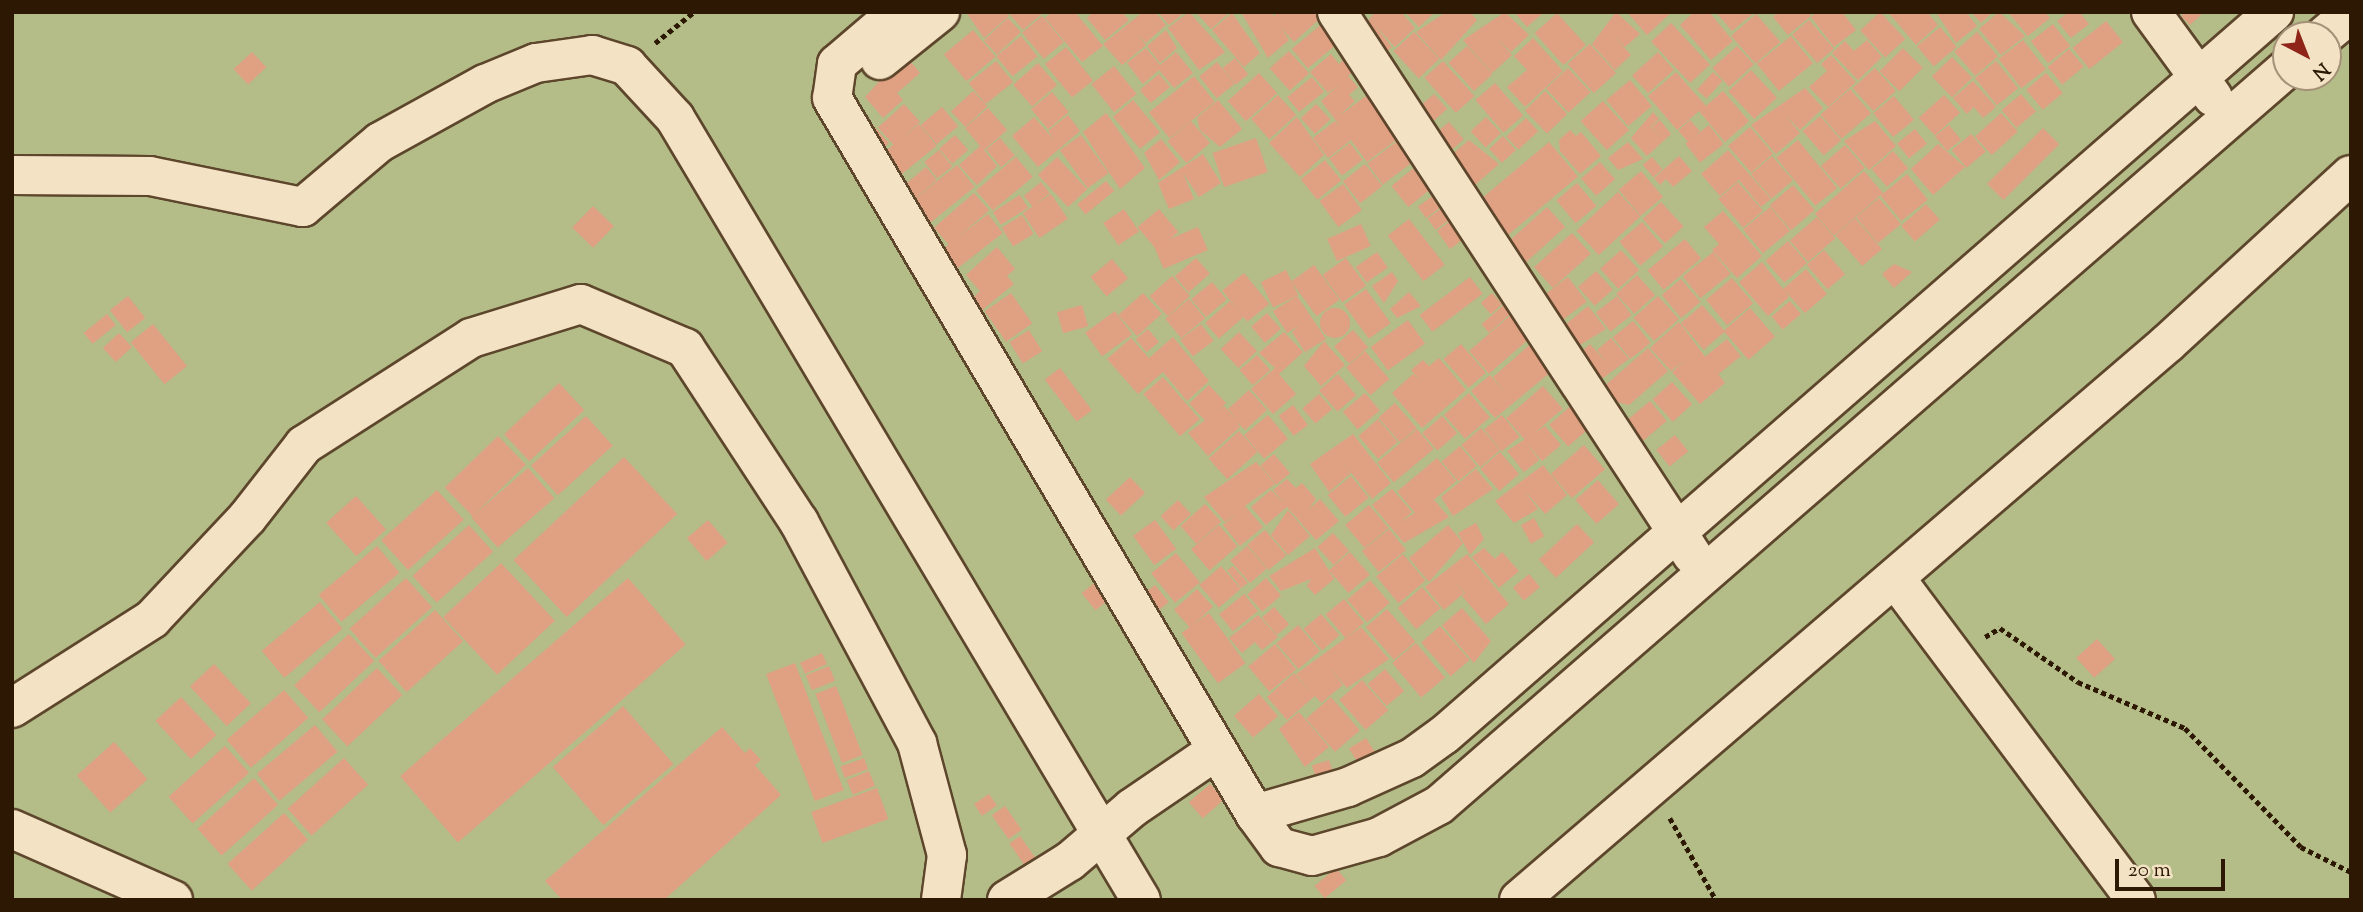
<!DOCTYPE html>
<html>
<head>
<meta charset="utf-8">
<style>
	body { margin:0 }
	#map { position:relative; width:2363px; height:912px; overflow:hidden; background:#ecd2a5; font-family:"Sorts Mill Goudy",serif }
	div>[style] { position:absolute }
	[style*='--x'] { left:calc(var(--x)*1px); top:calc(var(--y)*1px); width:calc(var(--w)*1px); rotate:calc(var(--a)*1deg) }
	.green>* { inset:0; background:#b4bd88 }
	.building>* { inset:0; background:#e0a082; transform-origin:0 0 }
	.round { border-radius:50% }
	.path>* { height:4.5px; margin-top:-2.25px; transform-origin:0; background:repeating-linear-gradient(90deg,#2d1803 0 5px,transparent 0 8.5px) }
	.roads { filter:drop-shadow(2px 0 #5d462c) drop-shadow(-2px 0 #5d462c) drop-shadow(0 2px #5d462c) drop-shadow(0 -2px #5d462c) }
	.street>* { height:38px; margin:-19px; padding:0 19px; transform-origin:19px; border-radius:19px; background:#f3e2c4 }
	span { translate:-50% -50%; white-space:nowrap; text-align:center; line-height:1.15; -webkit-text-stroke:6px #f3e2c4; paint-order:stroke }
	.frame { position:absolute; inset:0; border:14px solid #2d1803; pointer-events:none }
	.north { position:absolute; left:2272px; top:21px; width:70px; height:70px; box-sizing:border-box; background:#f3e2c4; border:2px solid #a49177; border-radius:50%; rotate:138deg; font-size:19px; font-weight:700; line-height:28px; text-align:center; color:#2d1803 }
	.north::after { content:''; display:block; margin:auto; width:24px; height:32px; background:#8f2418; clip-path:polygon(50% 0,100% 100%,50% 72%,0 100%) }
	.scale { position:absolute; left:2115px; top:859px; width:110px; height:32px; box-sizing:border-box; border:4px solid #2d1803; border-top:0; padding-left:9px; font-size:21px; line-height:24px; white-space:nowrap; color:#2d1803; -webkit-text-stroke:5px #f3e2c4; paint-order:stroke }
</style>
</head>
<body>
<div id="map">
	<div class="green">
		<div style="clip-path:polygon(evenodd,12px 12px,2351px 12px,2351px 900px,12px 900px,12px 12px,2286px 35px,2328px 35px,2328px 77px,2286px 77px,2286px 35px)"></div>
	</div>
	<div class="building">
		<div style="clip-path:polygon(966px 12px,1006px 12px,1009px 16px,984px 38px)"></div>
		<div style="clip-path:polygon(1008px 12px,1044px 12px,1023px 30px)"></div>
		<div style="clip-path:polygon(1052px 12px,1075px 12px,1103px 46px,1082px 62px,1045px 18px)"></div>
		<div style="clip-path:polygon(1093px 12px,1122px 12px,1129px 20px,1105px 40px,1087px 18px)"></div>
		<div style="clip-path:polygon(1143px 12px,1155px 12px,1166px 25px,1146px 43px,1137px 34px,1146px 45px,1122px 65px,1103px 44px)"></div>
		<div style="clip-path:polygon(1158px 12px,1185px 12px,1169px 25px)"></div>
		<div style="clip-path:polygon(1189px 12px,1225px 52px,1199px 70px,1168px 28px)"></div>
		<div style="clip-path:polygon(1196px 12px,1230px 12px,1211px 29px)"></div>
		<div style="clip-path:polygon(1241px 12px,1271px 12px,1289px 40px,1268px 58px)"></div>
		<div style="clip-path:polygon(1278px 12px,1321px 12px,1324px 15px,1294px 42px,1272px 18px)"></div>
		<div style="clip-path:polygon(1375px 12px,1401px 12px,1415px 28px,1395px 47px,1374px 24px,1392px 47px,1385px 53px,1363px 28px)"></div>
		<div style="clip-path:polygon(1405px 12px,1431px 12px,1433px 14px,1419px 27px)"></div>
		<div style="clip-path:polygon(1446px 12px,1470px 12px,1477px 20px,1441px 60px,1416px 32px)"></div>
		<div style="clip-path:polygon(1505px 12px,1529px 35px,1511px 52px,1496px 37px,1512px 55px,1492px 73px,1463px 40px)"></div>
		<div style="clip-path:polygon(1514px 12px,1544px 12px,1527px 27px)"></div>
		<div style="clip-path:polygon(1616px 12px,1640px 34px,1625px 47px,1613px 35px,1631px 55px,1615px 70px,1592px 44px)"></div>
		<div style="clip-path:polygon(1627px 12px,1672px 12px,1647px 35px)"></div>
		<div style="clip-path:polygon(1694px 12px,1709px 12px,1733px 41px,1711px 60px,1680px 25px)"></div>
		<div style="clip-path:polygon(1716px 12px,1755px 12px,1732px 31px)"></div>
		<div style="clip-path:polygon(1778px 12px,1808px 12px,1811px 16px,1788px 35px,1773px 17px)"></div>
		<div style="clip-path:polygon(1817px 12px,1842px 12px,1856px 30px,1834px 47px,1811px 17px)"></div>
		<div style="left:1880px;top:12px;width:37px;height:27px;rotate:47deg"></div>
		<div style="clip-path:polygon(1888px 12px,1927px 12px,1938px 25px,1916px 45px)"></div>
		<div style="clip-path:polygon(1936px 12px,1966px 12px,1977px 26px,1956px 43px)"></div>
		<div style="clip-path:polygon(1971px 12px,1993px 12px,1981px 23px)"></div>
		<div style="clip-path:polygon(1999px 12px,2025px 36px,2001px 55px,1979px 29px)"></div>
		<div style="clip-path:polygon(2008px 12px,2045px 12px,2050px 18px,2028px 36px)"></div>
		<div style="clip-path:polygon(2069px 12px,2079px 12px,2089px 24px,2071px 38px,2057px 21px)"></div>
		<div style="clip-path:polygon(2186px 12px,2198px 12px,2201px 15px,2190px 25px,2181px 16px)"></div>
		<div style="clip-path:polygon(1232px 13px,1260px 53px,1244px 67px,1212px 30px)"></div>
		<div style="left:1557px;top:13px;width:43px;height:30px;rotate:48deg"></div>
		<div style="left:1756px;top:14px;width:37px;height:33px;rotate:49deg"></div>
		<div style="left:1042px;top:16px;width:34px;height:26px;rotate:50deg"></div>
		<div style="left:1008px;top:18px;width:19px;height:33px;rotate:47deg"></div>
		<div style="left:1809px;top:20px;width:38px;height:22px;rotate:49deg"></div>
		<div style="left:2106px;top:21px;width:27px;height:43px;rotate:51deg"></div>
		<div style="left:1324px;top:22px;width:25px;height:42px;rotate:50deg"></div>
		<div style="left:1671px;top:23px;width:57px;height:27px;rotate:47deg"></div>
		<div style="left:2053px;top:24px;width:28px;height:28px;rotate:52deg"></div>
		<div style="left:1940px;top:27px;width:26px;height:30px;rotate:50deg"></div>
		<div style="left:973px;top:30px;width:35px;height:38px;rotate:50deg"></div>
		<div style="clip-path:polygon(1166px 30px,1177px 48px,1160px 63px,1147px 46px)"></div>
		<div style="left:1414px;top:32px;width:37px;height:28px;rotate:47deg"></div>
		<div style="left:1977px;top:32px;width:32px;height:30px;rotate:49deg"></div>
		<div style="left:1021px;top:36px;width:26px;height:32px;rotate:51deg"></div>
		<div style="left:1791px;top:36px;width:35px;height:44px;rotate:51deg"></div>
		<div style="clip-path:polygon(1533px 38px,1563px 71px,1525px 107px,1507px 87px,1527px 70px,1514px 56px)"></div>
		<div style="clip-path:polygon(1867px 40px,1882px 57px,1858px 80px,1832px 53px,1845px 41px,1854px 51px)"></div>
		<div style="left:2023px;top:40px;width:37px;height:31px;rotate:52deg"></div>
		<div style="left:1590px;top:44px;width:39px;height:30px;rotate:48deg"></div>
		<div style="left:1467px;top:46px;width:38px;height:25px;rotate:48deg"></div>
		<div style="left:1737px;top:46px;width:25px;height:33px;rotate:48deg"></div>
		<div style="left:1066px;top:47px;width:43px;height:27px;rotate:51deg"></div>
		<div style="clip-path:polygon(1146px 48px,1160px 65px,1176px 52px,1193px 73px,1174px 88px,1159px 70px,1143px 84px,1127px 63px)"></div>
		<div style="left:1903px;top:48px;width:28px;height:33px;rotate:45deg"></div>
		<div style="left:2069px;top:49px;width:23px;height:28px;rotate:50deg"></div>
		<div style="left:1289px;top:51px;width:30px;height:26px;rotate:48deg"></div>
		<div style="left:252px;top:52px;width:21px;height:25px;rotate:47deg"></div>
		<div style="left:1658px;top:52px;width:24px;height:35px;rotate:48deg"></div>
		<div style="clip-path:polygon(904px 54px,920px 73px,897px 93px,903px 100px,883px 118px,865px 97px)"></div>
		<div style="clip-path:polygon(1331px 54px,1339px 64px,1349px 55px,1359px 67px,1348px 76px,1358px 87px,1349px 95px,1355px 101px,1339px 116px,1370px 93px,1400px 137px,1367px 162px,1351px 140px,1328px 158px,1313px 138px,1335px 121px,1341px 127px,1321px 101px,1339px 85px,1328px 93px,1310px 72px)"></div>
		<div style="clip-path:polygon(1831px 55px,1856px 82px,1828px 107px,1809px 87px,1827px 71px,1821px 64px)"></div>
		<div style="left:1952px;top:57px;width:29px;height:28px;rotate:46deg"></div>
		<div style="left:1235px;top:58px;width:21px;height:16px;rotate:51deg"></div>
		<div style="left:996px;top:61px;width:27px;height:35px;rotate:51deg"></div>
		<div style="left:1443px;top:61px;width:47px;height:25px;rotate:48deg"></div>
		<div style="left:1996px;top:61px;width:35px;height:27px;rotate:51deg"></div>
		<div style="left:1217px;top:62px;width:28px;height:23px;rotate:51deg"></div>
		<div style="left:1038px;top:63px;width:29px;height:33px;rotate:49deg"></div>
		<div style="left:1114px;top:66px;width:36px;height:29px;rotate:51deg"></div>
		<div style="left:1568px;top:68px;width:33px;height:30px;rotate:47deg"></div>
		<div style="left:1875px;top:68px;width:31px;height:30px;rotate:48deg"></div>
		<div style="left:1751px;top:70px;width:38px;height:31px;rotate:47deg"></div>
		<div style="clip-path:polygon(1676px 72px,1706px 106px,1723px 91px,1749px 121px,1725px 142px,1699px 111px,1677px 130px,1648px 96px)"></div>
		<div style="left:1713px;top:72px;width:13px;height:24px;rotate:42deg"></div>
		<div style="left:1259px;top:73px;width:27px;height:42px;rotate:48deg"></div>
		<div style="left:2046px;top:73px;width:26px;height:26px;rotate:50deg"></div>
		<div style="left:1159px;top:74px;width:17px;height:25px;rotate:50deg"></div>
		<div style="left:1194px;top:76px;width:33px;height:58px;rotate:51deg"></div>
		<div style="left:1312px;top:77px;width:19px;height:32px;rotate:51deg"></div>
		<div style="left:1630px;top:80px;width:34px;height:31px;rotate:50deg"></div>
		<div style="clip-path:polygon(1973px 81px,1996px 107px,1983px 118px,1974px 107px,1967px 114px,1953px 98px)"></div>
		<div style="left:1495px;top:83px;width:43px;height:26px;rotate:49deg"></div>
		<div style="clip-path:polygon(1805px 88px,1823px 108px,1800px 130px,1785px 115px,1800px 133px,1776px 154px,1751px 125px)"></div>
		<div style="left:1850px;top:89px;width:32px;height:39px;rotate:49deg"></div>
		<div style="left:973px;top:91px;width:21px;height:30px;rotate:47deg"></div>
		<div style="left:1545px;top:91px;width:32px;height:28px;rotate:46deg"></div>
		<div style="left:1052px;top:92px;width:26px;height:27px;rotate:50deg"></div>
		<div style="left:1434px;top:94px;width:20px;height:25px;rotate:49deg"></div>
		<div style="left:2021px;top:94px;width:23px;height:25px;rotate:50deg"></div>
		<div style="left:1278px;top:95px;width:27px;height:36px;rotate:48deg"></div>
		<div style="left:1944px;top:95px;width:24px;height:34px;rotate:48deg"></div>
		<div style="left:1894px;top:96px;width:31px;height:27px;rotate:50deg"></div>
		<div style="left:1133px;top:100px;width:42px;height:26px;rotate:50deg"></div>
		<div style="clip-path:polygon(1218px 100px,1242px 129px,1220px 147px,1200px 130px,1197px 118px)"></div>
		<div style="left:1603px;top:101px;width:39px;height:30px;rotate:48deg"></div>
		<div style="left:904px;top:104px;width:24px;height:35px;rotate:48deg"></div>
		<div style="left:1316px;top:104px;width:21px;height:21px;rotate:47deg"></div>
		<div style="left:942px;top:107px;width:25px;height:28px;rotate:50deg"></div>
		<div style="clip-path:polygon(988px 108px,1007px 130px,984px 150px,997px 166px,977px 185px,959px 165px,980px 146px,965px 128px)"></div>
		<div style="clip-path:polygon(1653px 112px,1659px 119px,1651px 126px,1661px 138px,1652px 126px,1660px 120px,1671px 134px,1647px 156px,1631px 138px)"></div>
		<div style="clip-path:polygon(1106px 113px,1145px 168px,1120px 189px,1083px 132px)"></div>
		<div style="left:2001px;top:113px;width:25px;height:35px;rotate:48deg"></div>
		<div style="clip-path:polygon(1068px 115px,1080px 131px,1038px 167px,1012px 136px,1034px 117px,1055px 141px,1048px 131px)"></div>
		<div style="left:1820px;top:116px;width:32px;height:23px;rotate:49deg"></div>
		<div style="clip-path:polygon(1297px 117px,1324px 155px,1300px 177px,1269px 143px)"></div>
		<div style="left:1486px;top:117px;width:22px;height:21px;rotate:47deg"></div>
		<div style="left:1526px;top:118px;width:18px;height:27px;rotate:47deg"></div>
		<div style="left:1690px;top:120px;width:15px;height:16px;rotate:48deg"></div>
		<div style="left:1191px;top:121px;width:29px;height:31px;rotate:49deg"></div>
		<div style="clip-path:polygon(1875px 121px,1896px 146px,1869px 170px,1844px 141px)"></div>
		<div style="left:1449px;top:122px;width:23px;height:30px;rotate:50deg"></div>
		<div style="left:919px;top:124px;width:28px;height:52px;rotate:51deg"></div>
		<div style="clip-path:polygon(873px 125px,889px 143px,877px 154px,866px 130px)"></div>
		<div style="left:1709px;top:125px;width:24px;height:30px;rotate:52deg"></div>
		<div style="left:1949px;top:125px;width:19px;height:18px;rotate:51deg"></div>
		<div style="left:1750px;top:127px;width:35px;height:29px;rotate:49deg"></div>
		<div style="left:2043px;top:128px;width:23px;height:79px;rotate:45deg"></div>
		<div style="left:1915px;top:129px;width:19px;height:23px;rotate:51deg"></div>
		<div style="clip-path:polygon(1570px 130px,1576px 136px,1581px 132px,1601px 156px,1580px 174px,1560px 151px,1559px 140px)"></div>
		<div style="left:1971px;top:134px;width:23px;height:25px;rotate:50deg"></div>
		<div style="left:955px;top:135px;width:20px;height:21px;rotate:49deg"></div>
		<div style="left:1081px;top:135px;width:47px;height:26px;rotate:54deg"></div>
		<div style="left:1404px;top:136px;width:26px;height:46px;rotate:53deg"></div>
		<div style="left:1503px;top:136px;width:19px;height:19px;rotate:47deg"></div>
		<div style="left:1000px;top:138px;width:23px;height:18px;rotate:50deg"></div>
		<div style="left:1256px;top:138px;width:36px;height:46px;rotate:71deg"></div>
		<div style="clip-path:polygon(1161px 139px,1180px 162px,1159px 180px,1144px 153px)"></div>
		<div style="clip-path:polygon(1469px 140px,1499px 164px,1475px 185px,1450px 156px)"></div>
		<div style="left:1798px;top:140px;width:62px;height:28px;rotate:51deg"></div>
		<div style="left:1549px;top:142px;width:45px;height:95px;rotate:50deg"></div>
		<div style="clip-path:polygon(1628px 142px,1643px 159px,1618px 170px,1608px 158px)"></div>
		<div style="left:1350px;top:143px;width:21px;height:26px;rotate:53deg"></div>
		<div style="clip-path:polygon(1938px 144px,1965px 167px,1933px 195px,1911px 169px)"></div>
		<div style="left:1845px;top:145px;width:30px;height:32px;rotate:49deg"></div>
		<div style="left:939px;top:150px;width:21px;height:19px;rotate:51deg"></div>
		<div style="clip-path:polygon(1728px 150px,1771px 199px,1761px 207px,1739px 180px,1720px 196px,1701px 174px)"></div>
		<div style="left:1893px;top:151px;width:23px;height:28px;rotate:49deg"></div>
		<div style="clip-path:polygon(1203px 154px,1221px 183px,1199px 197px,1183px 173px,1194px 199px,1169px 209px,1158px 183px)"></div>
		<div style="clip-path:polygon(1679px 156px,1692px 171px,1673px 187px,1666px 179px,1660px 185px,1654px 178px)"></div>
		<div style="left:1772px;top:156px;width:32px;height:28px;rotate:49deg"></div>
		<div style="left:1016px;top:157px;width:26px;height:52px;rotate:50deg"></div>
		<div style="left:1057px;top:157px;width:44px;height:26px;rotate:47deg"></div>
		<div style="left:1652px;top:157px;width:16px;height:12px;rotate:50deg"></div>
		<div style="left:1325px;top:160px;width:26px;height:31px;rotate:51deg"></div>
		<div style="left:1421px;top:162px;width:27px;height:38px;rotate:51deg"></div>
		<div style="left:1600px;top:162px;width:23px;height:25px;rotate:49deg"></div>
		<div style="left:1365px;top:164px;width:28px;height:28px;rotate:52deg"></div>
		<div style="left:957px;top:165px;width:28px;height:57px;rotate:51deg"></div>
		<div style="left:926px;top:167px;width:17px;height:34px;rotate:50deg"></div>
		<div style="left:1641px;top:171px;width:34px;height:29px;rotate:50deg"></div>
		<div style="left:1864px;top:171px;width:29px;height:65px;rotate:49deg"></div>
		<div style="left:1907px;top:174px;width:33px;height:34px;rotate:51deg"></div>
		<div style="left:1106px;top:181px;width:13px;height:37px;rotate:51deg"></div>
		<div style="left:1041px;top:182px;width:14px;height:22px;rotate:51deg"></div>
		<div style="left:1738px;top:182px;width:38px;height:26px;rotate:49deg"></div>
		<div style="left:1577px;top:183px;width:30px;height:27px;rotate:50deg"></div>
		<div style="left:1343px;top:184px;width:32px;height:29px;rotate:54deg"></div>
		<div style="left:1793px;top:185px;width:33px;height:31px;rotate:49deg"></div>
		<div style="left:1438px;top:192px;width:14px;height:25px;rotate:54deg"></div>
		<div style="left:1618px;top:192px;width:33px;height:57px;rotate:47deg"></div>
		<div style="left:974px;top:193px;width:23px;height:53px;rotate:49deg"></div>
		<div style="left:1051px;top:194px;width:30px;height:34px;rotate:56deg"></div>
		<div style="left:1020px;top:195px;width:15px;height:32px;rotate:58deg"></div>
		<div style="left:1879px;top:198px;width:34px;height:30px;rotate:50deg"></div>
		<div style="left:1661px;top:202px;width:33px;height:25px;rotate:47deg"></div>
		<div style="left:1926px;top:204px;width:21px;height:33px;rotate:49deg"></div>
		<div style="left:1446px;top:205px;width:14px;height:23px;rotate:54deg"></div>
		<div style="left:593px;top:206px;width:29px;height:30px;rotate:44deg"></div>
		<div style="left:1547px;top:207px;width:27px;height:52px;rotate:48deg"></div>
		<div style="left:1770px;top:207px;width:31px;height:35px;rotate:50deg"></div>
		<div style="left:1124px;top:209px;width:27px;height:25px;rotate:56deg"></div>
		<div style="left:1159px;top:209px;width:30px;height:28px;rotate:50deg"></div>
		<div style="clip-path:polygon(1723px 211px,1762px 256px,1737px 278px,1712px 250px,1719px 244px,1704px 227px)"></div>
		<div style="left:988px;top:214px;width:24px;height:57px;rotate:52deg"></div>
		<div style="left:1022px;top:215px;width:22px;height:24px;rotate:58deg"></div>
		<div style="left:1817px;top:217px;width:28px;height:36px;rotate:49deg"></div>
		<div style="left:1855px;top:218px;width:41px;height:26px;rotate:49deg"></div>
		<div style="left:1409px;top:219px;width:58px;height:27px;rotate:52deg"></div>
		<div style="clip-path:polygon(1453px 219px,1462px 240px,1450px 249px,1437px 231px)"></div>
		<div style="left:1642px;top:222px;width:32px;height:30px;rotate:49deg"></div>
		<div style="left:1361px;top:224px;width:24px;height:37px;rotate:66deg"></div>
		<div style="left:1198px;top:227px;width:25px;height:48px;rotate:67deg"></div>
		<div style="left:1572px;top:233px;width:28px;height:51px;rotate:48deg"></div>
		<div style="left:1685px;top:239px;width:25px;height:49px;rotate:50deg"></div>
		<div style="left:1788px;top:241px;width:29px;height:30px;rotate:49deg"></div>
		<div style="clip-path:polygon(997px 247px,1015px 269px,1007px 276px,1014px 284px,981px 311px,971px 300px,980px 291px,966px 275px)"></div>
		<div style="left:1621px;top:250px;width:27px;height:28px;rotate:48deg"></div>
		<div style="left:1824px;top:250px;width:32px;height:23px;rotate:49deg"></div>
		<div style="left:1377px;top:252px;width:19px;height:26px;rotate:55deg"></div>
		<div style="left:1713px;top:252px;width:28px;height:39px;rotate:51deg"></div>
		<div style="left:1196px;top:258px;width:21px;height:28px;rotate:49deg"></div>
		<div style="left:1346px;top:258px;width:34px;height:29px;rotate:54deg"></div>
		<div style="left:1112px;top:259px;width:25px;height:28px;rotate:50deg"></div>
		<div style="clip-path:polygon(1762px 262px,1783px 289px,1806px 269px,1827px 294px,1805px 313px,1785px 291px,1789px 297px,1768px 316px,1739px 282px)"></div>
		<div style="clip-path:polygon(1894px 264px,1912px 272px,1894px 288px,1882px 274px)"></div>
		<div style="left:1314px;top:265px;width:43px;height:28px;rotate:54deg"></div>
		<div style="left:1286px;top:270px;width:28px;height:28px;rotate:64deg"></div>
		<div style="left:1596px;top:271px;width:25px;height:24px;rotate:48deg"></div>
		<div style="clip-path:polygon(1392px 272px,1398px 281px,1384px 303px,1372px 286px)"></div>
		<div style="left:1244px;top:273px;width:40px;height:28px;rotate:51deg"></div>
		<div style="left:1637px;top:275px;width:27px;height:28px;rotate:48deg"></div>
		<div style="left:1172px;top:276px;width:27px;height:30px;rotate:48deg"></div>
		<div style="left:1470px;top:277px;width:21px;height:63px;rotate:53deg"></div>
		<div style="left:1568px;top:277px;width:31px;height:43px;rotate:53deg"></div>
		<div style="left:1732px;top:278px;width:33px;height:34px;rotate:50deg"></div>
		<div style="left:1681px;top:279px;width:30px;height:25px;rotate:50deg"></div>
		<div style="left:1212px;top:282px;width:23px;height:27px;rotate:50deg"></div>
		<div style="left:1366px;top:289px;width:42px;height:27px;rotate:54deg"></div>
		<div style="clip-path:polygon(1409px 292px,1421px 306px,1397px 318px,1390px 309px)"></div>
		<div style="left:1011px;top:293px;width:37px;height:32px;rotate:55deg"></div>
		<div style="left:1143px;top:293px;width:28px;height:33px;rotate:48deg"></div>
		<div style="left:1492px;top:293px;width:15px;height:15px;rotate:48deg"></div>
		<div style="left:128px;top:296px;width:28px;height:23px;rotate:52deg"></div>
		<div style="clip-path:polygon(1297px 296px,1326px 339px,1305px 352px,1292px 332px,1298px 326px,1287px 333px,1273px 311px)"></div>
		<div style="left:1617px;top:296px;width:24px;height:27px;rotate:52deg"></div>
		<div style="left:1658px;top:296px;width:31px;height:33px;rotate:48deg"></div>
		<div style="left:1189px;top:299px;width:25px;height:31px;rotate:50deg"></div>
		<div style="left:1230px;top:301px;width:21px;height:33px;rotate:49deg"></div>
		<div style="left:1790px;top:301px;width:17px;height:24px;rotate:50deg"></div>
		<div style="left:1505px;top:304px;width:11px;height:31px;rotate:49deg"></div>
		<div style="left:1082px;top:305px;width:22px;height:26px;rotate:74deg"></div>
		<div style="left:1702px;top:305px;width:35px;height:28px;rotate:49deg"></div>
		<div style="clip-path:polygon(1588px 306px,1606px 329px,1570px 351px,1555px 333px)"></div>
		<div style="left:1750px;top:308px;width:38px;height:35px;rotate:49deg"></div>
		<div class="round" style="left:1320px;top:308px;width:30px;height:30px"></div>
		<div style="left:1115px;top:311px;width:29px;height:37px;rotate:54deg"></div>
		<div style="left:1267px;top:313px;width:21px;height:21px;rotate:49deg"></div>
		<div style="left:1513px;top:313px;width:30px;height:58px;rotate:49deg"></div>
		<div style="left:107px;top:314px;width:14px;height:30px;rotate:51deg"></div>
		<div style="left:1408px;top:320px;width:29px;height:46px;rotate:54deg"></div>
		<div style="left:1633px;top:321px;width:28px;height:26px;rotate:51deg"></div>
		<div style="clip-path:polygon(1679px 322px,1725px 383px,1700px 404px,1672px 372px,1685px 360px,1671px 371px,1650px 348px)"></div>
		<div style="left:153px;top:324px;width:54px;height:29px;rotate:51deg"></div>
		<div style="left:1201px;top:324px;width:21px;height:26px;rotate:53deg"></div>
		<div style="left:1148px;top:329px;width:17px;height:16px;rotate:50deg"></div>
		<div style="left:1029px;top:330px;width:25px;height:23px;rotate:58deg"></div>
		<div style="left:1353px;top:330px;width:23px;height:25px;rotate:49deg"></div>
		<div style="left:1239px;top:332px;width:26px;height:25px;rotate:47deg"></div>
		<div style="clip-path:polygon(1284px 332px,1303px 352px,1279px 374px,1296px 394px,1273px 414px,1251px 389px,1275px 368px,1259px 353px)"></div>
		<div style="left:119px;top:333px;width:19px;height:22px;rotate:47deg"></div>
		<div style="clip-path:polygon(1173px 337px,1209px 381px,1187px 401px,1163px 372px,1138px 394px,1107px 359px,1131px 338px,1149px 358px)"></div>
		<div style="clip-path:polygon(1611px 338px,1629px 359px,1592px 386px,1570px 361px,1590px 344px,1607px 363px,1597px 350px)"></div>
		<div style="left:1727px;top:339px;width:22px;height:29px;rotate:51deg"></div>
		<div style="clip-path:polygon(1535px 340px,1558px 366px,1495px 418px,1471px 391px,1490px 375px,1505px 393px,1493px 377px)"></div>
		<div style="clip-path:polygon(1324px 341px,1345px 365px,1321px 386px,1304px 366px)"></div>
		<div style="left:1461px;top:344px;width:38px;height:23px;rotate:49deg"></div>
		<div style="clip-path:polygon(1648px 348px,1668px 371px,1629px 405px,1612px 401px,1601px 389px)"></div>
		<div style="left:1365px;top:351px;width:37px;height:25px;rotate:49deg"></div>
		<div style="left:1257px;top:355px;width:20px;height:23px;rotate:49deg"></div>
		<div style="clip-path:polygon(1439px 358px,1466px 390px,1422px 428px,1392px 393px,1413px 374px,1419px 379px,1411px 370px,1423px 360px,1429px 366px)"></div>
		<div style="left:1060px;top:368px;width:53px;height:19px;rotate:53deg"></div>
		<div style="left:1338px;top:374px;width:28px;height:25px;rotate:49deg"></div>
		<div style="left:1163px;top:377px;width:56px;height:26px;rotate:49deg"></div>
		<div style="left:1672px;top:382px;width:30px;height:26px;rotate:48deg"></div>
		<div style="left:559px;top:383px;width:37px;height:75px;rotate:47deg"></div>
		<div style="left:1209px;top:385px;width:25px;height:27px;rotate:47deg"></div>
		<div style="left:1543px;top:386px;width:30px;height:49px;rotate:49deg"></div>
		<div style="clip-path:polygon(1249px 390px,1267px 410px,1245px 430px,1237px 422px,1240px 427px,1208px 456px,1188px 433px,1224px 406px,1238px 421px,1228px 409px)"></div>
		<div style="left:1365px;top:393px;width:23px;height:29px;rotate:50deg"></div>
		<div style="left:1469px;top:393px;width:32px;height:33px;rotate:49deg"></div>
		<div style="left:1319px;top:394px;width:20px;height:22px;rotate:49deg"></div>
		<div style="left:1650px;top:401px;width:26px;height:34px;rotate:50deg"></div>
		<div style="left:1395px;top:403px;width:33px;height:22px;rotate:49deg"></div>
		<div style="left:1574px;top:403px;width:29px;height:33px;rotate:49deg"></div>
		<div style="left:1293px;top:405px;width:25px;height:18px;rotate:53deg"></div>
		<div style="left:1268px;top:415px;width:31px;height:31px;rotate:50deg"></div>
		<div style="left:1502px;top:415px;width:28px;height:23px;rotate:51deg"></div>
		<div style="left:586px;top:416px;width:40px;height:74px;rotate:48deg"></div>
		<div style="left:1442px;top:416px;width:23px;height:26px;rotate:49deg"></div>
		<div style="left:1378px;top:419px;width:30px;height:26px;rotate:49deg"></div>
		<div style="clip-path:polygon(1545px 426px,1561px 445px,1542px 461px,1527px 444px,1539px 460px,1524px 472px,1507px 451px)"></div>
		<div style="left:1481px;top:428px;width:29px;height:26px;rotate:49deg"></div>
		<div style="left:1417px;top:429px;width:26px;height:52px;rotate:50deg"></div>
		<div style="left:1239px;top:431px;width:28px;height:41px;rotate:48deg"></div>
		<div style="clip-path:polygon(1353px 434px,1391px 483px,1372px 499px,1338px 456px,1351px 473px,1329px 492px,1310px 464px)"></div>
		<div style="left:1675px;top:435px;width:21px;height:24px;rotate:51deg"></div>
		<div style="left:498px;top:436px;width:40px;height:74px;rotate:46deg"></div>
		<div style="left:1584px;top:445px;width:32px;height:44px;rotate:49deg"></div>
		<div style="left:1460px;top:446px;width:26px;height:24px;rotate:50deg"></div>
		<div style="left:1500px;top:452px;width:29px;height:26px;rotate:49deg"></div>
		<div style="left:1274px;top:454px;width:25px;height:18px;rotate:50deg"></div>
		<div style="left:624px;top:457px;width:78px;height:151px;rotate:47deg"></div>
		<div style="left:1437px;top:458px;width:30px;height:52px;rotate:50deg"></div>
		<div style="clip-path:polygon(1256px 462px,1275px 484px,1245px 506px,1263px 527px,1240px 546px,1223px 525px,1237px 513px,1225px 522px,1204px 497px)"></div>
		<div style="clip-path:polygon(1543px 465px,1567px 495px,1545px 514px,1525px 491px,1538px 509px,1514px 523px,1495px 501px)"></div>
		<div style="left:528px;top:468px;width:40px;height:75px;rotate:49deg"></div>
		<div style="clip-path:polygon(1476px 469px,1493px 489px,1453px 516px,1441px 497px)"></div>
		<div style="left:1351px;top:476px;width:28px;height:30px;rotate:51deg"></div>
		<div style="left:1130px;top:477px;width:22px;height:33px;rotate:47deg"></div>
		<div style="clip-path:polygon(1287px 479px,1296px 488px,1302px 483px,1316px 499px,1308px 510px,1320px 499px,1339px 521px,1316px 540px,1287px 507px,1266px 525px,1251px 507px,1271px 490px,1284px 504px,1273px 490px)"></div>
		<div style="left:1598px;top:480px;width:32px;height:30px;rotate:49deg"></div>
		<div style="clip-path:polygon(1392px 489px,1412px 512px,1401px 522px,1434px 500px,1449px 517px,1404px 543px,1372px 505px)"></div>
		<div style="left:437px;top:490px;width:40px;height:75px;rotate:48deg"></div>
		<div style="left:356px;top:496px;width:45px;height:40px;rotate:48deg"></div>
		<div style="left:1178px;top:500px;width:19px;height:24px;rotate:47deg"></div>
		<div style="left:1205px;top:504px;width:24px;height:33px;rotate:48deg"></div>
		<div style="left:1369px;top:505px;width:30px;height:31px;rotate:50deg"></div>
		<div style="clip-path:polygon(1288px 510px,1310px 536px,1288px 555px,1271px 535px)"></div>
		<div style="left:1534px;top:518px;width:21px;height:15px;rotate:61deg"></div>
		<div style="left:708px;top:520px;width:30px;height:28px;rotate:49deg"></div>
		<div style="left:1155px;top:520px;width:36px;height:27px;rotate:54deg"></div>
		<div style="clip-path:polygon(1476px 523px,1484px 539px,1470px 555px,1458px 533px)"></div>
		<div style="left:1577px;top:524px;width:25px;height:52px;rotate:47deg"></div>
		<div style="left:469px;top:525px;width:36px;height:76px;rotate:48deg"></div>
		<div style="left:1219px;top:525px;width:28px;height:37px;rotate:49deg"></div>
		<div style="clip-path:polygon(1448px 525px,1463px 543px,1429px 582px,1409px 558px)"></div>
		<div style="left:1389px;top:529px;width:27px;height:35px;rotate:51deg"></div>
		<div style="left:1265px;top:530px;width:33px;height:23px;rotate:50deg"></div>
		<div style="left:1333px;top:533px;width:24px;height:21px;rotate:48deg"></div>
		<div style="left:377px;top:546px;width:35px;height:76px;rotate:50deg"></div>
		<div style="left:1247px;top:546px;width:30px;height:22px;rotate:49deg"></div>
		<div style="clip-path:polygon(1315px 548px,1334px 579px,1315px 595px,1307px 586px,1311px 579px,1281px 591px,1269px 576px)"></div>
		<div style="clip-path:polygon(1484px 548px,1495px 559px,1502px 552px,1519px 571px,1499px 588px,1472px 557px)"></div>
		<div style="left:1350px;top:552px;width:30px;height:28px;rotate:49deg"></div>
		<div style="left:1176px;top:553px;width:38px;height:32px;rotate:51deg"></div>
		<div style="left:1403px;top:554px;width:35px;height:35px;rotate:50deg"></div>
		<div style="clip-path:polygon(1467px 554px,1509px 604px,1486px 624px,1462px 596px,1465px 593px,1453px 579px,1464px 593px,1444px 610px,1425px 587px)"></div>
		<div style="left:501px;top:563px;width:79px;height:79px;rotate:47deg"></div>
		<div style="left:1221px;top:566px;width:30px;height:29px;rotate:49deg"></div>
		<div style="clip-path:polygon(1233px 566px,1248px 583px,1241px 588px,1227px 570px)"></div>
		<div style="left:1529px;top:574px;width:17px;height:21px;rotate:50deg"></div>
		<div style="left:406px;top:578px;width:39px;height:76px;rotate:48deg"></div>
		<div style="left:628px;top:578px;width:88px;height:302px;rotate:49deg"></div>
		<div style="left:1266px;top:578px;width:23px;height:25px;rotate:49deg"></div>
		<div style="left:1098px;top:580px;width:22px;height:21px;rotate:51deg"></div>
		<div style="left:1370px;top:580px;width:30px;height:30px;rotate:49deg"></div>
		<div style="left:1155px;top:585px;width:22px;height:20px;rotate:51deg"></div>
		<div style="left:1422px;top:587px;width:28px;height:32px;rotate:49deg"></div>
		<div style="left:1197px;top:589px;width:24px;height:31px;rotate:48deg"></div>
		<div style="left:1244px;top:594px;width:22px;height:32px;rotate:51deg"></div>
		<div style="left:1344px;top:599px;width:31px;height:24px;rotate:50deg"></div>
		<div style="left:320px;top:602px;width:35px;height:76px;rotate:50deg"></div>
		<div style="left:1274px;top:607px;width:23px;height:16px;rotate:49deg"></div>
		<div style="clip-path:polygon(1462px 608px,1491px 641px,1474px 663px,1442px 625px)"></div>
		<div style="left:1387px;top:609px;width:43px;height:28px;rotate:49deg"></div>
		<div style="left:435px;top:610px;width:42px;height:76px;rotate:48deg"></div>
		<div style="left:1209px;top:613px;width:62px;height:34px;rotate:54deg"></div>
		<div style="left:1321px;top:614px;width:28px;height:23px;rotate:49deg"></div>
		<div style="clip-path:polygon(1258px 615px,1278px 637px,1262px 650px,1255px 642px,1242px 653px,1229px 638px)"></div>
		<div style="left:1298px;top:625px;width:34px;height:28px;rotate:50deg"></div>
		<div style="left:1440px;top:626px;width:45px;height:25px;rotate:49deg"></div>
		<div style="clip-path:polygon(1361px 627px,1389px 659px,1347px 688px,1329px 667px,1343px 685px,1321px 703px,1315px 696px,1287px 720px,1267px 697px,1294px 673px,1312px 694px,1296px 674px)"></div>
		<div style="left:349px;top:634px;width:37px;height:75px;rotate:47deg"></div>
		<div style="left:2097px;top:639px;width:27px;height:28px;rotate:48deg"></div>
		<div style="left:1416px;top:643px;width:45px;height:31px;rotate:50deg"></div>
		<div style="left:1275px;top:644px;width:33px;height:35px;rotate:50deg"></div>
		<div style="left:822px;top:653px;width:12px;height:24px;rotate:66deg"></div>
		<div style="left:795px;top:663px;width:136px;height:31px;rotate:69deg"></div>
		<div style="left:214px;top:664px;width:54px;height:33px;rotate:47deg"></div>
		<div style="left:829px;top:666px;width:16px;height:25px;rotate:68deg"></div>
		<div style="left:377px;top:668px;width:37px;height:75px;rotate:47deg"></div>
		<div style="left:1385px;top:669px;width:29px;height:23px;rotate:49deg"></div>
		<div style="left:1362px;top:680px;width:40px;height:30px;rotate:49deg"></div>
		<div style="left:836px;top:686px;width:74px;height:22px;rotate:69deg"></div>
		<div style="left:284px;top:690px;width:37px;height:76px;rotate:49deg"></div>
		<div style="left:1259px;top:694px;width:29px;height:33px;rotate:49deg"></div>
		<div style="left:181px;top:697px;width:52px;height:35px;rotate:47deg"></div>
		<div style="left:1331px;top:697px;width:44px;height:33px;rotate:49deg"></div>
		<div style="left:623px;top:706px;width:77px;height:93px;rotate:49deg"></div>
		<div style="clip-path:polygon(1299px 712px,1329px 747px,1305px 767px,1279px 729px)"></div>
		<div style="left:315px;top:725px;width:35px;height:76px;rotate:50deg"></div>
		<div style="clip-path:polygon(722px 727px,745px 753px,750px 748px,761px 760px,755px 765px,781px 795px,664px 900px,562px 900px,545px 881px)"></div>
		<div style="left:1366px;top:738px;width:19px;height:20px;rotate:58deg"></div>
		<div style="left:114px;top:742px;width:50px;height:50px;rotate:48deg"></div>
		<div style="left:225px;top:746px;width:36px;height:76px;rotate:48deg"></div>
		<div style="left:344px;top:758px;width:36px;height:76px;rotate:48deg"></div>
		<div style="left:864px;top:758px;width:12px;height:25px;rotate:70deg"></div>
		<div style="left:1329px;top:760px;width:13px;height:18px;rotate:72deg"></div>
		<div style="left:869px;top:771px;width:16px;height:24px;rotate:68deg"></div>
		<div style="left:254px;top:778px;width:36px;height:76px;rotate:48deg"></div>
		<div style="left:1210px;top:784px;width:21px;height:28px;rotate:49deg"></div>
		<div style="left:877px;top:788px;width:33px;height:70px;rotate:70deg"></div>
		<div style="left:989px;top:794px;width:14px;height:18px;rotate:56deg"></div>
		<div style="left:1005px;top:806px;width:29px;height:16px;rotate:55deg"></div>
		<div style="left:284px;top:813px;width:36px;height:76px;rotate:48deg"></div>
		<div style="left:1020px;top:836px;width:33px;height:13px;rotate:55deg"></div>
		<div style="left:1336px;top:868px;width:16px;height:28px;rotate:50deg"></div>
	</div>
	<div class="path">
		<div style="--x:655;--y:43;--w:50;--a:-38.5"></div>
		<div style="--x:1985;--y:637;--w:17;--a:-31"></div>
		<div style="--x:2000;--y:628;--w:95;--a:34.7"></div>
		<div style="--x:2078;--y:682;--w:116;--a:23.3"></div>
		<div style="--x:2185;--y:728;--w:166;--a:45.7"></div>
		<div style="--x:2301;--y:847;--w:56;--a:26.6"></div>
		<div style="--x:1670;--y:818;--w:94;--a:60.7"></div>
	</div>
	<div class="roads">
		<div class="street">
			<div style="--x:898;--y:12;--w:80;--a:139.6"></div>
			<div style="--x:837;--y:64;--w:34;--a:98"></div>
			<div style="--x:832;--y:98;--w:832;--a:59.43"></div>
			<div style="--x:1255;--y:814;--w:41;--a:54"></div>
			<div style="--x:1279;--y:847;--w:34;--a:15"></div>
			<div style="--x:1312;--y:856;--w:70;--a:-15.8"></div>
			<div style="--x:1379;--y:837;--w:68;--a:-28.1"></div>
			<div style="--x:1439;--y:805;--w:1122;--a:-40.99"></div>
			<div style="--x:1337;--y:12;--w:649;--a:56.82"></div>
			<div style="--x:2151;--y:12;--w:105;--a:53.9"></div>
			<div style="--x:2325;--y:35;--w:34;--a:-40"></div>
			<div style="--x:880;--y:60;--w:77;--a:-38.7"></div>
			<div style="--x:12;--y:175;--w:138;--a:0.4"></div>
			<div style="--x:150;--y:176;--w:156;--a:11.5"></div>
			<div style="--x:303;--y:207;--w:101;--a:-40.2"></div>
			<div style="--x:380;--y:142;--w:120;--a:-28.9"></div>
			<div style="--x:485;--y:84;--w:55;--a:-22.4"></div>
			<div style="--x:536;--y:63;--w:57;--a:-8.1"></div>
			<div style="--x:592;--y:55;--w:37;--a:17"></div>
			<div style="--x:627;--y:66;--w:71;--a:47.3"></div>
			<div style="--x:675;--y:118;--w:910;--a:59.21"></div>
			<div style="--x:1895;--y:578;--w:402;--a:53.2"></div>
			<div style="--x:12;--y:708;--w:166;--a:-32.4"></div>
			<div style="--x:152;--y:619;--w:139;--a:-46.8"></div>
			<div style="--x:247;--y:518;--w:93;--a:-52"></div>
			<div style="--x:304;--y:445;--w:198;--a:-32.6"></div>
			<div style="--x:471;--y:338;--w:115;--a:-17.2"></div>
			<div style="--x:581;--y:304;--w:113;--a:22.9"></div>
			<div style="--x:685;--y:348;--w:208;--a:56.8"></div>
			<div style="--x:799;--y:522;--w:251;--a:61.9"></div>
			<div style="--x:917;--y:743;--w:116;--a:75"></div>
			<div style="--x:947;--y:855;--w:45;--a:97.6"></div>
			<div style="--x:1255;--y:814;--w:97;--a:-16.2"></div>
			<div style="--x:1348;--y:787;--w:70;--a:-24.4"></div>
			<div style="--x:1412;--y:758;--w:39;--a:-36"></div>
			<div style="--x:1444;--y:735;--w:1101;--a:-41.06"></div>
			<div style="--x:12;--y:829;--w:176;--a:23.8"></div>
			<div style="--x:1007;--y:900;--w:74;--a:-31.8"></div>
			<div style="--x:1070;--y:861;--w:82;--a:-40.5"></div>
			<div style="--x:1132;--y:808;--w:103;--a:-34.3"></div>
			<div style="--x:1519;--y:900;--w:855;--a:-40.64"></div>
			<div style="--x:2168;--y:343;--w:248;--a:-42.6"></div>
		</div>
	</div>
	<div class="frame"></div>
	<div class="north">N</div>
	<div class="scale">20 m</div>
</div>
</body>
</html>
